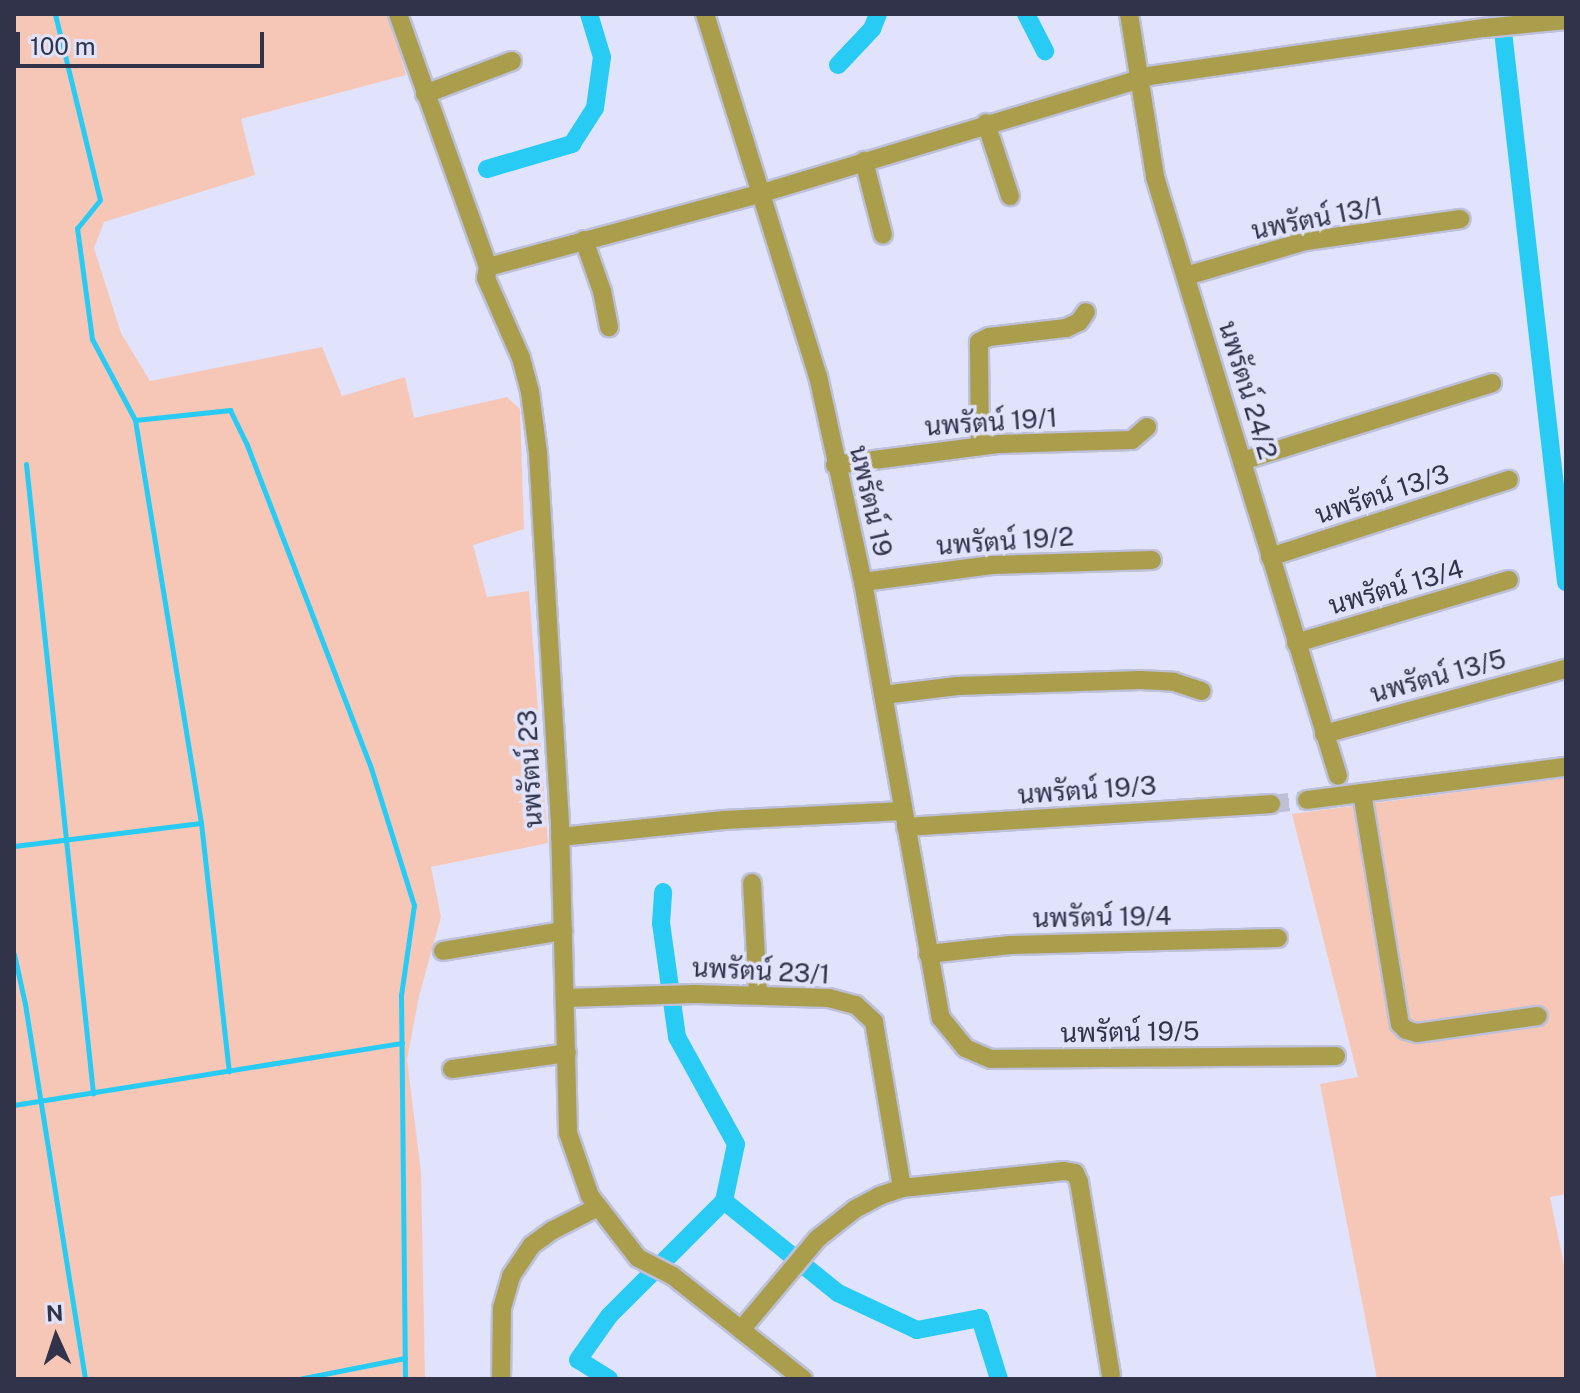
<!DOCTYPE html>
<html>
<head>
<meta charset="utf-8">
<style>
	body { margin:0 }
	#map { position:relative; width:1580px; height:1393px; overflow:hidden; background:#e0e3fb; font-family:"Public Sans",Sarabun,sans-serif }
	div>[style] { position:absolute }
	[style*='--x'] { left:calc(var(--x)*1px); top:calc(var(--y)*1px); width:calc(var(--w)*1px); rotate:calc(var(--a)*1deg) }
	.green>* { inset:0; background:#f6c7b7 }
	.stream>* { height:5px; margin:-2.5px; padding:0 2.5px; transform-origin:2.5px; border-radius:2.5px; background:#27cbf3 }
	.canal>* { height:18px; margin:-9px; padding:0 9px; transform-origin:9px; border-radius:9px; background:#27cbf3 }
	.minor-tunnel>* { height:18px; margin-top:-9px; transform-origin:0; background:repeating-linear-gradient(90deg,#bdc0d8 0 18px,transparent 0 27px) }
	.roads { filter:drop-shadow(2px 0 #bdc0d8) drop-shadow(-2px 0 #bdc0d8) drop-shadow(0 2px #bdc0d8) drop-shadow(0 -2px #bdc0d8) }
	.minor>* { height:18px; margin:-9px; padding:0 9px; transform-origin:9px; border-radius:9px; background:#aa9d4c }
	span { translate:-50% -50%; white-space:nowrap; text-align:center; line-height:1.15; -webkit-text-stroke:7px #e0e3fb; paint-order:stroke }
	.street-label { font-size:26px; color:#31334a }
	.frame { position:absolute; inset:0; border:16px solid #31334a; pointer-events:none }
	.north { position:absolute; left:16px; top:1297px; width:80px; height:80px; -webkit-text-stroke:6px #e0e3fb; paint-order:stroke; rotate:357deg; font-size:22px; font-weight:700; line-height:32px; text-align:center; color:#31334a }
	.north::after { content:''; display:block; margin:auto; width:28px; height:36px; background:#31334a; clip-path:polygon(50% 0,100% 100%,50% 72%,0 100%) }
	.scale { position:absolute; left:16px; top:32px; width:248px; height:36px; box-sizing:border-box; border:4px solid #31334a; border-top:0; padding-left:10px; font-size:24px; line-height:28px; white-space:nowrap; color:#31334a; -webkit-text-stroke:6px #e0e3fb; paint-order:stroke }
</style>
</head>
<body>
<div id="map">
	<div class="green">
		<div style="clip-path:polygon(14px 14px,389px 14px,406px 75px,241px 119px,255px 175px,104px 222px,94px 248px,121px 333px,150px 381px,322px 347px,342px 396px,405px 377px,414px 418px,507px 397px,520px 409px,524px 529px,473px 545px,487px 597px,529px 591px,548px 843px,431px 867px,441px 917px,419px 996px,407px 1060px,421px 1172px,425px 1379px,14px 1379px)"></div>
		<div style="clip-path:polygon(1566px 778px,1566px 1194px,1550px 1197px,1566px 1275px,1566px 1379px,1377px 1379px,1320px 1084px,1358px 1077px,1292px 814px)"></div>
	</div>
	<div class="stream">
		<div style="--x:55;--y:14;--w:191;--a:76.4"></div>
		<div style="--x:100;--y:200;--w:36;--a:129"></div>
		<div style="--x:77;--y:228;--w:112;--a:82.3"></div>
		<div style="--x:92;--y:339;--w:92;--a:62"></div>
		<div style="--x:135;--y:420;--w:96;--a:-6"></div>
		<div style="--x:230;--y:410;--w:39;--a:64"></div>
		<div style="--x:247;--y:445;--w:343;--a:69"></div>
		<div style="--x:370;--y:765;--w:147;--a:72.6"></div>
		<div style="--x:414;--y:905;--w:91;--a:98.2"></div>
		<div style="--x:401;--y:995;--w:384;--a:89.4"></div>
		<div style="--x:135;--y:420;--w:408;--a:80.7"></div>
		<div style="--x:26;--y:464;--w:633;--a:83.92"></div>
		<div style="--x:14;--y:846;--w:188;--a:-7"></div>
		<div style="--x:201;--y:823;--w:250;--a:83.6"></div>
		<div style="--x:14;--y:954;--w:51;--a:77.6"></div>
		<div style="--x:25;--y:1004;--w:380;--a:80.9"></div>
		<div style="--x:14;--y:1105;--w:393;--a:-9.1"></div>
		<div style="--x:299;--y:1379;--w:108;--a:-11.2"></div>
	</div>
	<div class="canal">
		<div style="--x:1026;--y:14;--w:42;--a:62.8"></div>
		<div style="--x:1501;--y:14;--w:572;--a:83.47"></div>
		<div style="--x:838;--y:65;--w:50;--a:-46.6"></div>
		<div style="--x:872;--y:29;--w:16;--a:-68"></div>
		<div style="--x:487;--y:169;--w:89;--a:-16.4"></div>
		<div style="--x:572;--y:144;--w:43;--a:-57.4"></div>
		<div style="--x:595;--y:108;--w:51;--a:-82.2"></div>
		<div style="--x:602;--y:57;--w:45;--a:-106.8"></div>
		<div style="--x:724;--y:1201;--w:146;--a:38.9"></div>
		<div style="--x:838;--y:1293;--w:87;--a:25.1"></div>
		<div style="--x:917;--y:1330;--w:64;--a:-10.8"></div>
		<div style="--x:980;--y:1318;--w:64;--a:72.7"></div>
		<div style="--x:609;--y:1379;--w:36;--a:-148"></div>
		<div style="--x:578;--y:1360;--w:54;--a:-54.8"></div>
		<div style="--x:609;--y:1316;--w:163;--a:-45"></div>
		<div style="--x:724;--y:1201;--w:58;--a:-78.1"></div>
		<div style="--x:736;--y:1144;--w:122;--a:-118.9"></div>
		<div style="--x:677;--y:1037;--w:115;--a:-98"></div>
		<div style="--x:661;--y:923;--w:31;--a:-86"></div>
	</div>
	<div class="minor-tunnel">
		<div style="--x:1271;--y:804;--w:36;--a:-6"></div>
	</div>
	<div class="roads">
		<div class="minor">
			<div style="--x:398;--y:14;--w:269;--a:70.4"></div>
			<div style="--x:488;--y:267;--w:11;--a:100"></div>
			<div style="--x:486;--y:278;--w:87;--a:66.4"></div>
			<div style="--x:521;--y:358;--w:35;--a:75"></div>
			<div style="--x:530;--y:392;--w:62;--a:82.5"></div>
			<div style="--x:538;--y:453;--w:373;--a:86.6"></div>
			<div style="--x:560;--y:825;--w:308;--a:88.5"></div>
			<div style="--x:568;--y:1133;--w:67;--a:70.8"></div>
			<div style="--x:590;--y:1196;--w:78;--a:52.3"></div>
			<div style="--x:638;--y:1258;--w:39;--a:27"></div>
			<div style="--x:673;--y:1276;--w:166;--a:38.4"></div>
			<div style="--x:705;--y:14;--w:379;--a:72.7"></div>
			<div style="--x:818;--y:376;--w:211;--a:77.7"></div>
			<div style="--x:863;--y:582;--w:443;--a:79.9"></div>
			<div style="--x:941;--y:1018;--w:38;--a:51"></div>
			<div style="--x:965;--y:1048;--w:28;--a:23"></div>
			<div style="--x:991;--y:1059;--w:345;--a:-0.5"></div>
			<div style="--x:1129;--y:14;--w:165;--a:80.9"></div>
			<div style="--x:1155;--y:177;--w:626;--a:73.01"></div>
			<div style="--x:425;--y:94;--w:93;--a:-20.8"></div>
			<div style="--x:986;--y:123;--w:77;--a:71.8"></div>
			<div style="--x:864;--y:161;--w:76;--a:75.6"></div>
			<div style="--x:584;--y:240;--w:54;--a:70.6"></div>
			<div style="--x:602;--y:291;--w:37;--a:79"></div>
			<div style="--x:488;--y:267;--w:281;--a:-15.1"></div>
			<div style="--x:759;--y:194;--w:407;--a:-16.8"></div>
			<div style="--x:1149;--y:76;--w:338;--a:-8.2"></div>
			<div style="--x:1484;--y:28;--w:82;--a:-5.6"></div>
			<div style="--x:1186;--y:276;--w:125;--a:-16.3"></div>
			<div style="--x:1306;--y:241;--w:156;--a:-8.1"></div>
			<div style="--x:980;--y:446;--w:104;--a:-90.6"></div>
			<div style="--x:979;--y:342;--w:11;--a:-27"></div>
			<div style="--x:989;--y:337;--w:78;--a:-6.7"></div>
			<div style="--x:1066;--y:328;--w:14;--a:-25"></div>
			<div style="--x:1079;--y:322;--w:12;--a:-55"></div>
			<div style="--x:1242;--y:461;--w:262;--a:-17.3"></div>
			<div style="--x:835;--y:465;--w:166;--a:-7.3"></div>
			<div style="--x:1000;--y:444;--w:132;--a:-1.7"></div>
			<div style="--x:1132;--y:440;--w:20;--a:-41"></div>
			<div style="--x:1270;--y:557;--w:251;--a:-17.9"></div>
			<div style="--x:863;--y:582;--w:130;--a:-7.5"></div>
			<div style="--x:992;--y:565;--w:160;--a:-1.8"></div>
			<div style="--x:1296;--y:643;--w:222;--a:-16.5"></div>
			<div style="--x:883;--y:695;--w:75;--a:-6.9"></div>
			<div style="--x:957;--y:686;--w:184;--a:-1.9"></div>
			<div style="--x:1141;--y:680;--w:33;--a:3"></div>
			<div style="--x:1174;--y:682;--w:29;--a:18"></div>
			<div style="--x:1324;--y:734;--w:250;--a:-15.1"></div>
			<div style="--x:1362;--y:793;--w:234;--a:80.7"></div>
			<div style="--x:1400;--y:1024;--w:8;--a:45"></div>
			<div style="--x:1406;--y:1030;--w:11;--a:15"></div>
			<div style="--x:1417;--y:1033;--w:122;--a:-8"></div>
			<div style="--x:1307;--y:800;--w:261;--a:-7.3"></div>
			<div style="--x:906;--y:827;--w:366;--a:-3.6"></div>
			<div style="--x:560;--y:837;--w:165;--a:-5.9"></div>
			<div style="--x:724;--y:820;--w:179;--a:-2.9"></div>
			<div style="--x:752;--y:883;--w:112;--a:86.9"></div>
			<div style="--x:443;--y:951;--w:122;--a:-9.5"></div>
			<div style="--x:928;--y:954;--w:83;--a:-6.2"></div>
			<div style="--x:1011;--y:945;--w:267;--a:-1.5"></div>
			<div style="--x:566;--y:998;--w:129;--a:-1.8"></div>
			<div style="--x:695;--y:994;--w:134;--a:1.7"></div>
			<div style="--x:829;--y:998;--w:28;--a:15"></div>
			<div style="--x:856;--y:1005;--w:25;--a:43"></div>
			<div style="--x:874;--y:1022;--w:168;--a:80.4"></div>
			<div style="--x:452;--y:1069;--w:116;--a:-7.9"></div>
			<div style="--x:741;--y:1330;--w:119;--a:-50.1"></div>
			<div style="--x:817;--y:1239;--w:48;--a:-38.3"></div>
			<div style="--x:855;--y:1209;--w:27;--a:-28"></div>
			<div style="--x:879;--y:1196;--w:24;--a:-19"></div>
			<div style="--x:902;--y:1188;--w:163;--a:-6"></div>
			<div style="--x:1064;--y:1171;--w:11;--a:10"></div>
			<div style="--x:1075;--y:1173;--w:10;--a:66"></div>
			<div style="--x:1079;--y:1182;--w:196;--a:80.6"></div>
			<div style="--x:501;--y:1379;--w:71;--a:-89.2"></div>
			<div style="--x:502;--y:1308;--w:33;--a:-74"></div>
			<div style="--x:511;--y:1276;--w:37;--a:-56"></div>
			<div style="--x:532;--y:1245;--w:26;--a:-36"></div>
			<div style="--x:553;--y:1230;--w:51;--a:-27.1"></div>
		</div>
	</div>
	<div class="street-label">
		<span style="left:1317px;top:218px;rotate:-11deg">นพรัตน์ 13/1</span>
		<span style="left:1248px;top:390px;rotate:73deg">นพรัตน์ 24/2</span>
		<span style="left:991px;top:422px;rotate:-4deg">นพรัตน์ 19/1</span>
		<span style="left:1382px;top:494px;rotate:-18deg">นพรัตน์ 13/3</span>
		<span style="left:871px;top:501px;rotate:77deg">นพรัตน์ 19</span>
		<span style="left:1005px;top:541px;rotate:-4deg">นพรัตน์ 19/2</span>
		<span style="left:1396px;top:587px;rotate:-16deg">นพรัตน์ 13/4</span>
		<span style="left:1438px;top:676px;rotate:-15deg">นพรัตน์ 13/5</span>
		<span style="left:530px;top:769px;rotate:-93deg">นพรัตน์ 23</span>
		<span style="left:1087px;top:790px;rotate:-4deg">นพรัตน์ 19/3</span>
		<span style="left:1102px;top:917px;rotate:-1deg">นพรัตน์ 19/4</span>
		<span style="left:761px;top:971px;rotate:3deg">นพรัตน์ 23/1</span>
		<span style="left:1130px;top:1032px;rotate:-1deg">นพรัตน์ 19/5</span>
	</div>
	<div class="frame"></div>
	<div class="north">N</div>
	<div class="scale">100 m</div>
</div>
</body>
</html>
